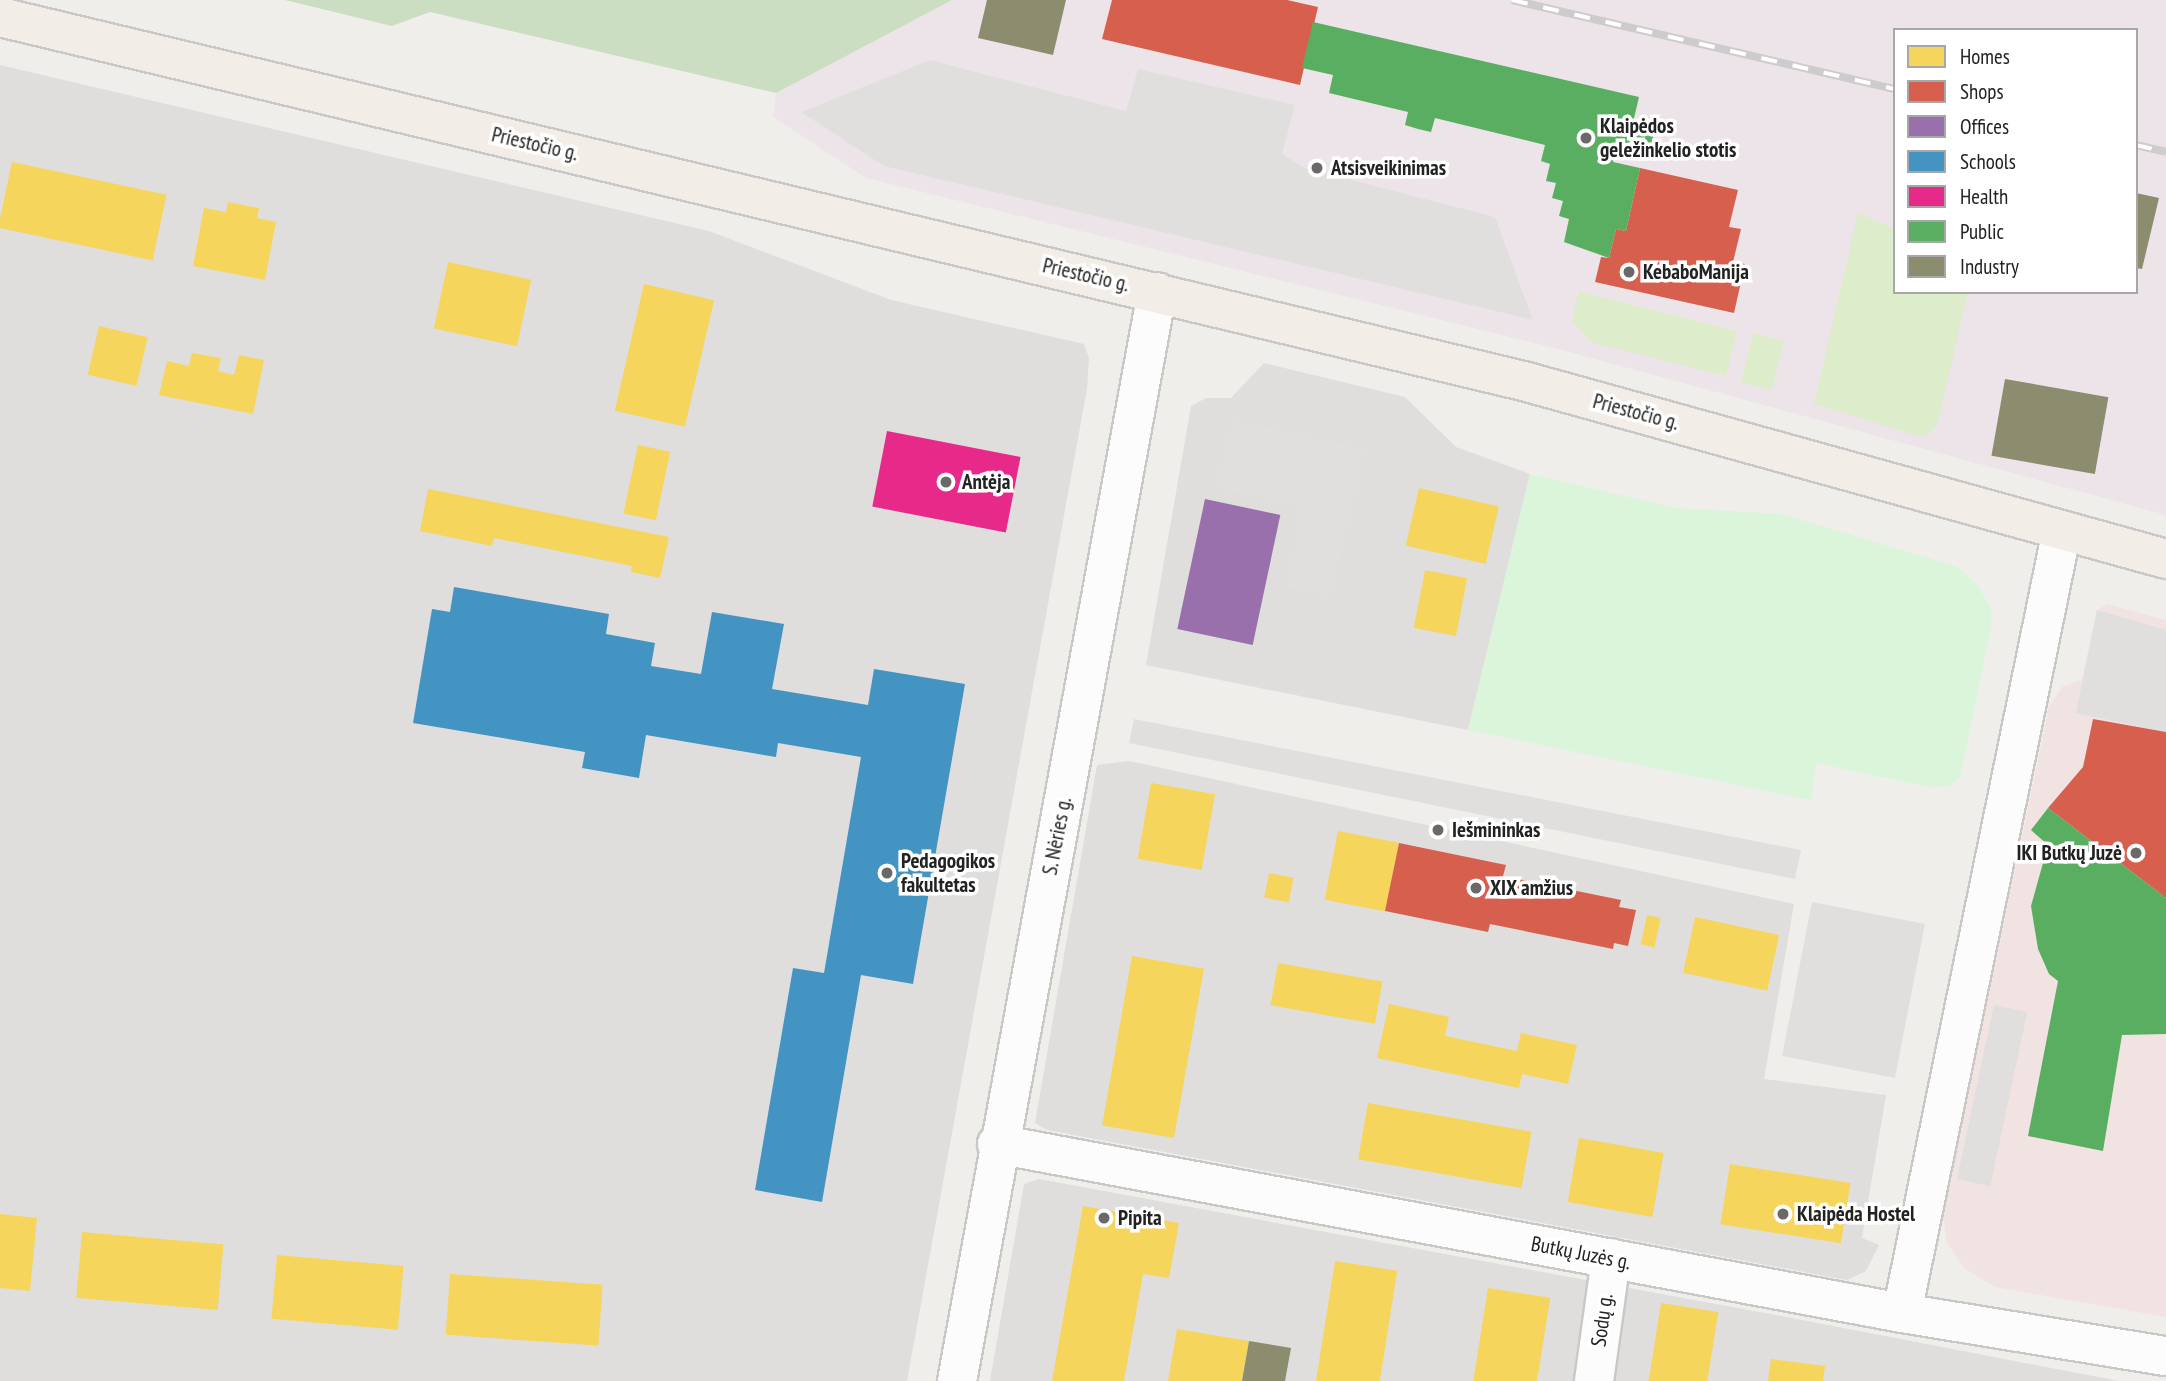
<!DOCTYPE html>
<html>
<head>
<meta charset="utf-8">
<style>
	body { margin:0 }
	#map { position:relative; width:2166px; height:1381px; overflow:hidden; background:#f0eeeb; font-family:"PT Sans Narrow",sans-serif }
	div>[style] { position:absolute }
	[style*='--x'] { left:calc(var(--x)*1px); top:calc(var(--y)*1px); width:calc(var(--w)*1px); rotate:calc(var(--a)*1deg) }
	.residential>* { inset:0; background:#dfdedc }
	.commercial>* { inset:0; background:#f1e3e1 }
	.industrial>* { inset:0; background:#ede4e9 }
	.grass>* { inset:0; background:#ddeccb; transform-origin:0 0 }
	.forest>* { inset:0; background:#cbdec1 }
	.park>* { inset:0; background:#daf5da }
	.parking>* { inset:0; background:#e0dfde; transform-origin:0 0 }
	.homes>* { inset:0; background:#f6d55c; transform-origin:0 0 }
	.shops>* { inset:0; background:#d6604d }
	.offices>* { inset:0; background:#9970ab; transform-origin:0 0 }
	.schools>* { inset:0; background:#4393c3 }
	.health>* { inset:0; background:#e7298a; transform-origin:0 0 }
	.public>* { inset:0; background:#5aae61 }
	.industry>* { inset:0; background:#8c8c6e; transform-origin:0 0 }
	.roads { filter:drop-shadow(2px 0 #c9c8c7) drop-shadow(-2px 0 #c9c8c7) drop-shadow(0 2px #c9c8c7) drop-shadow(0 -2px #c9c8c7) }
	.street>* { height:38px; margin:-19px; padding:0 19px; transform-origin:19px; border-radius:19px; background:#fdfcfc }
	.primary>* { height:38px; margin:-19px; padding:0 19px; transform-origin:19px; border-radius:19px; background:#f3ede7 }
	.rail>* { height:8px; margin-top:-4px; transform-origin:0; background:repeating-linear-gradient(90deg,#fff 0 16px,#ccc 0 32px); box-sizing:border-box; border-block:2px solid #ccc }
	.dots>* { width:19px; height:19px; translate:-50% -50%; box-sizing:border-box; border:4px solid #fff; border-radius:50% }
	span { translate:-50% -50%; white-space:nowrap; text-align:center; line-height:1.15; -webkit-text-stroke:7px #fff; paint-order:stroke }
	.poi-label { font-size:21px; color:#222; font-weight:700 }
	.left { translate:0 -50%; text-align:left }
	.right { translate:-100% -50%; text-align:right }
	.street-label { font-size:21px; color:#222 }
	.legend { position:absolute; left:1893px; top:28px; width:245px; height:266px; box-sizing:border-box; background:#fff; border:2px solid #a7a7a7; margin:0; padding:9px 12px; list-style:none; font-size:21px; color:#222 }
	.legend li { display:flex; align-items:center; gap:14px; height:35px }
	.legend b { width:35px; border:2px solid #a7a7a7 }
</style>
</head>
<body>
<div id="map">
	<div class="residential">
		<div style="clip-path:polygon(0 65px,709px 231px,891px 300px,1084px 344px,1089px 358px,1087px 389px,907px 1381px,0 1381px)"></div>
		<div style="clip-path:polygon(1264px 363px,1405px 397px,1456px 447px,1530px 474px,1468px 730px,1146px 665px,1191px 406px,1206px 398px,1231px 398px)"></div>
		<div style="clip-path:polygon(1129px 761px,1794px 904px,1764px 1079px,1886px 1095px,1862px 1238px,1879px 1245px,1866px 1271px,1847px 1280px,1047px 1130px,1035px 1123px,1097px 765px)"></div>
		<div style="clip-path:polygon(1039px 1179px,1797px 1319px,2119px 1381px,990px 1381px,1024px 1184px)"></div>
	</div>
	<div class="commercial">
		<div style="clip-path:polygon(2107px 604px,2166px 620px,2166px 1317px,1995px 1287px,1964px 1268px,1947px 1243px,1943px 1216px,2049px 707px,2062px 687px,2082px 679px,2097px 610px)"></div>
	</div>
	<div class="industrial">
		<div style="clip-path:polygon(evenodd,952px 0,2166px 0,2166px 515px,1558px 349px,866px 178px,773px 117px,776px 93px,952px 0,1895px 30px,2136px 30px,2136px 292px,1895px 292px,1895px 30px)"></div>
	</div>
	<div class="grass">
		<div style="clip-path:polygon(1858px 213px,1895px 229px,1895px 292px,1968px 292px,1938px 422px,1929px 435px,1918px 436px,1814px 404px)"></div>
		<div style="clip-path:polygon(1579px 291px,1737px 331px,1726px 376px,1591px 342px,1572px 320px)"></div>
		<div style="left:1753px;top:333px;width:32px;height:51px;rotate:14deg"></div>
	</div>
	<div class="forest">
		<div style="clip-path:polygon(285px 0,952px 0,776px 93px,430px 12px,392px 26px)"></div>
	</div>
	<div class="park">
		<div style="clip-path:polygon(1530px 474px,1677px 508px,1782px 514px,1958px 567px,1978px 586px,1991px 609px,1991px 627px,1960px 778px,1949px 786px,1934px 788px,1816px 763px,1811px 800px,1468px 730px)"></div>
	</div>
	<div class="parking">
		<div style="clip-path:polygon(930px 60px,1126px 111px,1138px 69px,1295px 105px,1282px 154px,1305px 168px,1495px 217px,1533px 320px,884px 166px,801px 112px)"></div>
		<div style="clip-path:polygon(1232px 420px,1364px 449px,1331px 596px,1285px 586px,1303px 507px,1217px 488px)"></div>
		<div style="clip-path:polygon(2097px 610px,2166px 630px,2166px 732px,2076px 713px)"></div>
		<div style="clip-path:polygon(1134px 719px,1801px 850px,1795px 879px,1129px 743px)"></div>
		<div style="left:1812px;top:902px;width:115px;height:157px;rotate:11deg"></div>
		<div style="left:1994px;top:1005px;width:34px;height:178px;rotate:12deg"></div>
	</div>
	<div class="homes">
		<div style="left:12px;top:162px;width:158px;height:67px;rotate:12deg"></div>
		<div style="clip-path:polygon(228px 202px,259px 208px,257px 218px,276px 222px,265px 280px,193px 266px,204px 208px,226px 212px)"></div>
		<div style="left:448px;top:262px;width:85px;height:68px;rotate:12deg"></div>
		<div style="left:644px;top:284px;width:72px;height:130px;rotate:13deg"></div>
		<div style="left:99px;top:326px;width:50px;height:50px;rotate:13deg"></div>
		<div style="clip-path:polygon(192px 353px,221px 358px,218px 371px,234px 375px,239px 355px,264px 360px,253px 414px,159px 395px,167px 361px,189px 366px)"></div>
		<div style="left:638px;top:445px;width:33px;height:70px;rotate:12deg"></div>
		<div style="left:1419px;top:488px;width:82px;height:59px;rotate:13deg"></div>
		<div style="clip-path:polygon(428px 489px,669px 537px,660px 578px,631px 572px,632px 566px,494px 538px,492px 546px,420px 531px)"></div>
		<div style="left:1425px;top:570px;width:43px;height:59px;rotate:11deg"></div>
		<div style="left:1151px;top:783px;width:65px;height:77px;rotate:10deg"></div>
		<div style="left:1338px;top:831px;width:62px;height:70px;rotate:11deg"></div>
		<div style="left:1269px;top:873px;width:25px;height:25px;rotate:11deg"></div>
		<div style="left:1647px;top:915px;width:14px;height:30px;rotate:12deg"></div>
		<div style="left:1695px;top:917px;width:86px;height:57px;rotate:12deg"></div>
		<div style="left:1132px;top:956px;width:73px;height:172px;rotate:10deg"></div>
		<div style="left:1278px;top:963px;width:106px;height:43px;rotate:10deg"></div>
		<div style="clip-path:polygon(1389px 1004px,1449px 1017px,1445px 1036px,1517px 1051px,1521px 1033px,1577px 1045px,1568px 1084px,1522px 1074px,1519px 1088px,1377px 1058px)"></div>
		<div style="left:1368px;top:1103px;width:166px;height:57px;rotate:10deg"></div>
		<div style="left:1579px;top:1138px;width:86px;height:65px;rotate:10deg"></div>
		<div style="left:1730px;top:1164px;width:122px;height:61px;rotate:9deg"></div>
		<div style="clip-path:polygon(1083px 1206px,1179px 1223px,1169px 1278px,1143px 1274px,1124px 1381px,1052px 1381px)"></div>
		<div style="clip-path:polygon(0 1214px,37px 1218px,30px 1291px,0 1288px)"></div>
		<div style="left:82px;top:1232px;width:142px;height:66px;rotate:5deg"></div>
		<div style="left:277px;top:1255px;width:127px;height:64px;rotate:5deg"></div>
		<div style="left:1335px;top:1261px;width:63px;height:122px;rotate:9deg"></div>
		<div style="left:450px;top:1274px;width:153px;height:61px;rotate:4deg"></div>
		<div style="left:1488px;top:1288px;width:63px;height:94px;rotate:9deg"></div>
		<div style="left:1661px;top:1303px;width:58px;height:79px;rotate:9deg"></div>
		<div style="clip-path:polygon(1177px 1329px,1249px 1341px,1242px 1381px,1168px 1381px)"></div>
		<div style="clip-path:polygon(1771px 1359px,1825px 1366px,1823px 1381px,1768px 1381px)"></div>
	</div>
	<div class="shops">
		<div style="clip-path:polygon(1112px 0,1287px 0,1318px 7px,1300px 85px,1102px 39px)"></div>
		<div style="clip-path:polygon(1640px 168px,1738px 190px,1729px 227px,1741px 229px,1733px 262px,1745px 264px,1734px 313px,1595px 282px,1601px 257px,1609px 258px,1616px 229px,1626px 231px)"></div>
		<div style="clip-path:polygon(2093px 719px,2166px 732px,2166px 898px,2048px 808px,2083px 767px)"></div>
		<div style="clip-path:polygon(1399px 843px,1506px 865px,1503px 876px,1621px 900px,1619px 907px,1636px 910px,1628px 946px,1614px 943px,1613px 949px,1490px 924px,1488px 932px,1385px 911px)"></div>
	</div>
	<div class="offices">
		<div style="left:1205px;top:499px;width:77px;height:133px;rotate:12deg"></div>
	</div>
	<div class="schools">
		<div style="clip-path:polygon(454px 587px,609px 614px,606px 634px,655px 643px,651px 666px,701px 674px,712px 612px,784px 624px,772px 689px,868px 705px,874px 669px,965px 684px,913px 984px,861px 975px,822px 1202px,755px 1190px,793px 968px,824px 973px,861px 757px,778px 743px,776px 757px,646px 735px,639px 778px,582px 768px,585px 752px,413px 723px,432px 609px,450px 612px)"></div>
	</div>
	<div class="health">
		<div style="left:887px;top:431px;width:136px;height:77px;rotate:11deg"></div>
	</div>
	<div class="public">
		<div style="clip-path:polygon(1313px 22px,1639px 97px,1632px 127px,1654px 132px,1650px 153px,1617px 145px,1613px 162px,1640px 168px,1626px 231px,1616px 229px,1609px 258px,1564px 242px,1569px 219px,1559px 216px,1563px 201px,1552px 198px,1556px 183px,1546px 181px,1550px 164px,1541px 161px,1545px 145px,1435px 118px,1431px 132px,1418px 129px,1405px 125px,1408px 112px,1329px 93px,1333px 75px,1302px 68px)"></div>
		<div style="clip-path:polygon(2048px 808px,2166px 898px,2166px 1034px,2122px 1035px,2103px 1151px,2028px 1136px,2058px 981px,2049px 974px,2038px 949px,2031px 906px,2048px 845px,2031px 830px)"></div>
	</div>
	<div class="industry">
		<div style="clip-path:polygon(987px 0,1066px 0,1053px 55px,978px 38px)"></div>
		<div style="clip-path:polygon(2136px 193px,2159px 198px,2142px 269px,2136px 268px)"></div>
		<div style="left:2005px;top:379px;width:105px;height:78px;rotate:10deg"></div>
		<div style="clip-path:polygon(1249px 1341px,1291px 1348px,1285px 1381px,1242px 1381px)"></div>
	</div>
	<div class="roads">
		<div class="street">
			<div style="--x:997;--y:1144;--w:921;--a:10.58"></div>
			<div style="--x:1902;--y:1313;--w:267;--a:9.3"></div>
			<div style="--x:1902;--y:1313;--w:799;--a:-78.45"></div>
			<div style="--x:957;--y:1381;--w:1107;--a:-79.59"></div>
			<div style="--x:1594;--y:1381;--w:124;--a:-82.1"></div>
		</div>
		<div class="primary">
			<div style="--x:0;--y:17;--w:1570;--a:13.44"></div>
			<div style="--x:1527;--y:382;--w:663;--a:15.48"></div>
		</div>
	</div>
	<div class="rail">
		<div style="--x:1512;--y:0;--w:393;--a:13.1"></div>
		<div style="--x:2136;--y:145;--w:31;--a:13"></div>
	</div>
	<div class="dots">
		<div style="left:1586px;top:138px;background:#6a6968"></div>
		<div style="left:1317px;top:168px;background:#6a6968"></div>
		<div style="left:1629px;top:272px;background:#6a6968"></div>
		<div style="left:946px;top:482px;background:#6a6968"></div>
		<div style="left:1438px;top:830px;background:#6a6968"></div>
		<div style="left:2136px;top:853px;background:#6a6968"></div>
		<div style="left:887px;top:873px;background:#6a6968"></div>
		<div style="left:1476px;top:888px;background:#6a6968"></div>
		<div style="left:1783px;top:1214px;background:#6a6968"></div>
		<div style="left:1104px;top:1218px;background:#6a6968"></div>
	</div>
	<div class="poi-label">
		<span class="left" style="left:1600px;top:138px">Klaipėdos<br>geležinkelio stotis</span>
		<span class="left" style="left:1331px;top:168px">Atsisveikinimas</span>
		<span class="left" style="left:1643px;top:272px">KebaboManija</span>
		<span class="left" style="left:962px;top:482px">Antėja</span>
		<span class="left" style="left:1452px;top:830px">Iešmininkas</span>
		<span class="right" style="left:2122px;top:853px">IKI Butkų Juzė</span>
		<span class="left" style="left:901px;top:873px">Pedagogikos<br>fakultetas</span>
		<span class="left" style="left:1490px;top:888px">XIX amžius</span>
		<span class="left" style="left:1797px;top:1214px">Klaipėda Hostel</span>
		<span class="left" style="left:1118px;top:1218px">Pipita</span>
	</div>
	<div class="street-label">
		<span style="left:535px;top:144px;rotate:13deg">Priestočio g.</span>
		<span style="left:1086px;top:275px;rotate:13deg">Priestočio g.</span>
		<span style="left:1636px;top:412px;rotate:15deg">Priestočio g.</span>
		<span style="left:1057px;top:836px;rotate:-79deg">S. Nėries g.</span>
		<span style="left:1581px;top:1253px;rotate:11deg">Butkų Juzės g.</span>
		<span style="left:1602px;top:1320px;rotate:-82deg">Sodų g.</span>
	</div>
	<ul class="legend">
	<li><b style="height:19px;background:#f6d55c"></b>Homes</li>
	<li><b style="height:19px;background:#d6604d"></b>Shops</li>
	<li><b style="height:19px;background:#9970ab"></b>Offices</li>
	<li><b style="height:19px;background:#4393c3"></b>Schools</li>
	<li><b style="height:19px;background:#e7298a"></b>Health</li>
	<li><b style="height:19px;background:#5aae61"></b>Public</li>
	<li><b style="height:19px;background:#8c8c6e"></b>Industry</li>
	</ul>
</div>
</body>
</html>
